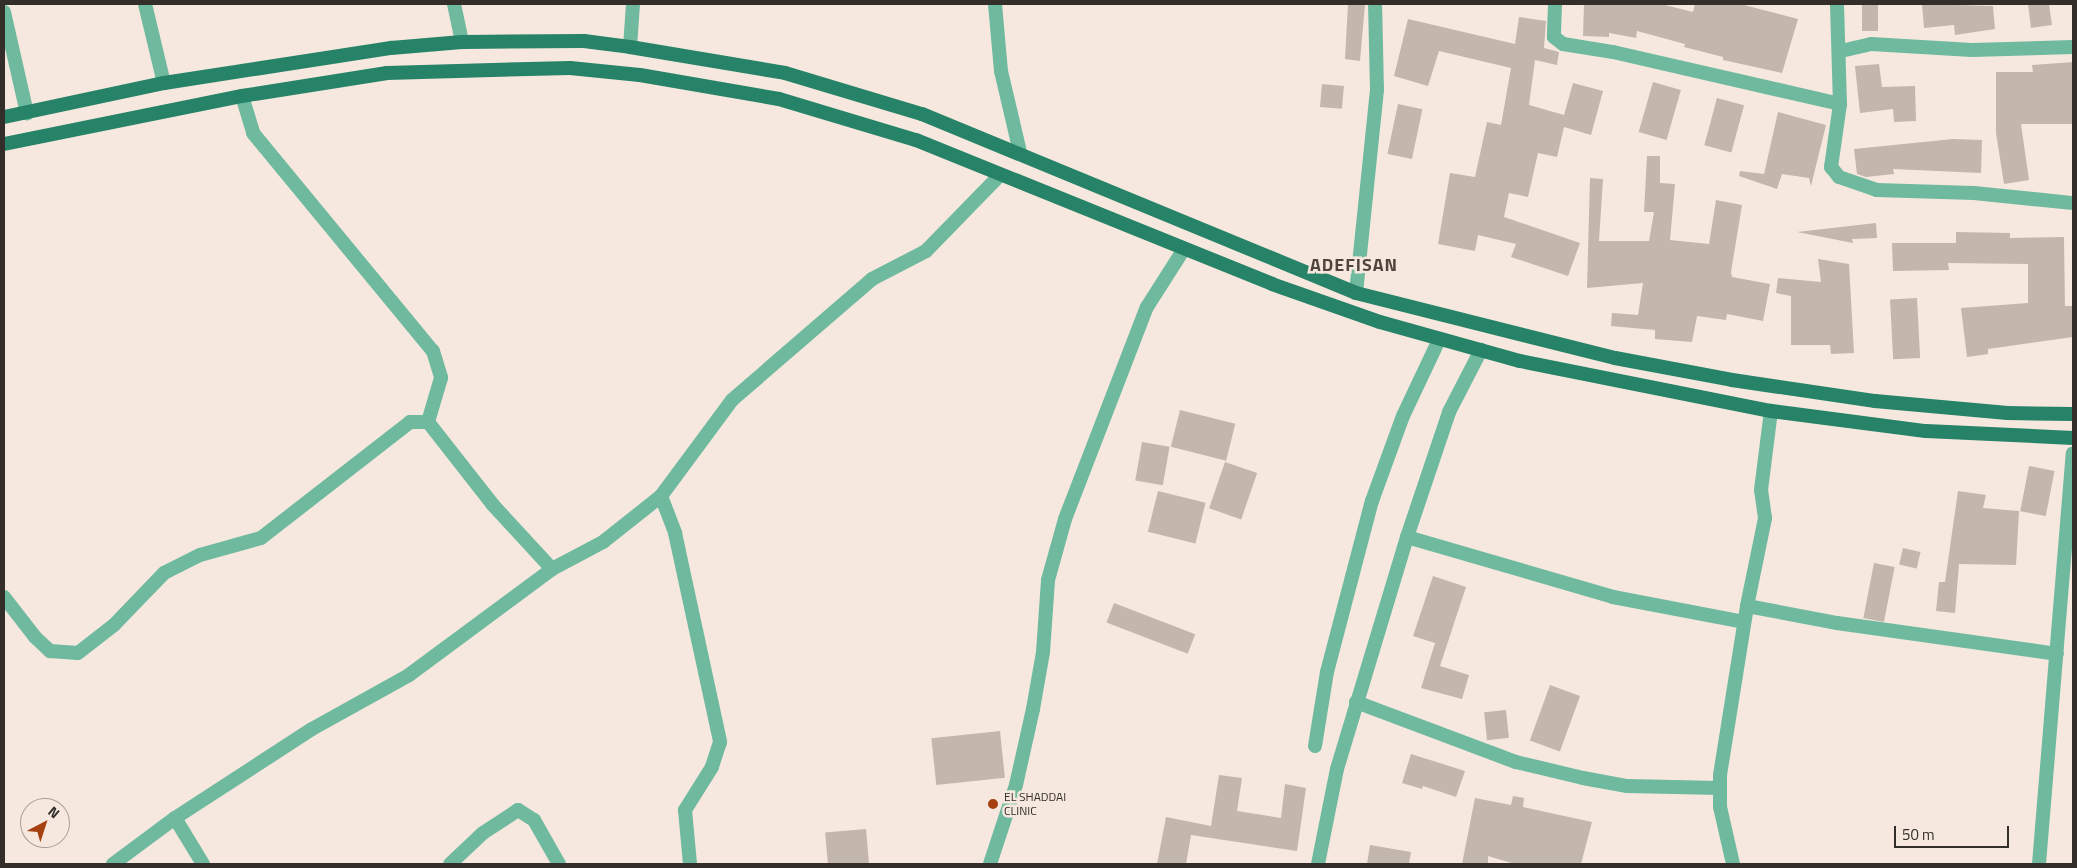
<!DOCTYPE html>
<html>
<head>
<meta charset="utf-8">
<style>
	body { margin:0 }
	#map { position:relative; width:2077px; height:868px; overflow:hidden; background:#f6e8de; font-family:"Titillium Web",sans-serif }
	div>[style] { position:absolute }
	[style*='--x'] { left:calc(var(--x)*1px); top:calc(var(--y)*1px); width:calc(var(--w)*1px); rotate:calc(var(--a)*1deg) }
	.building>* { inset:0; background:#c3b6ac; transform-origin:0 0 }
	.minor>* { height:14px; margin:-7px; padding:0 7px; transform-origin:7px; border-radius:7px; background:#6fba9f }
	.primary>* { height:14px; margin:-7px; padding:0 7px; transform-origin:7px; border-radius:7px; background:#268367 }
	.dots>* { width:14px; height:14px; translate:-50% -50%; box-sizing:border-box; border:2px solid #f6e8de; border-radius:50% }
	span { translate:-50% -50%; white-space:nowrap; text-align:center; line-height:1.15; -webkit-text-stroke:5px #f6e8de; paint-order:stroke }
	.poi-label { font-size:12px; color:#332e2a }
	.left { translate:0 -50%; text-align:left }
	.district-label { font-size:18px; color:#50453d; font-weight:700; letter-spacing:1px }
	.frame { position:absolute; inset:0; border:5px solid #332e2a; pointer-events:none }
	.north { position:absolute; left:20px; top:798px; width:50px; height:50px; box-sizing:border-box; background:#f6e8de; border:1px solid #a89e96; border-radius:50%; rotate:40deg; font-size:14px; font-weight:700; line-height:20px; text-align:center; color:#332e2a }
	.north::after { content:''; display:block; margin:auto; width:18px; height:22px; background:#a54110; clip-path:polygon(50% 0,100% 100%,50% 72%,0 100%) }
	.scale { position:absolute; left:1894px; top:826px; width:115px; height:22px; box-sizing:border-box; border:2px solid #332e2a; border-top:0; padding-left:6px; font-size:15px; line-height:18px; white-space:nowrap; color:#332e2a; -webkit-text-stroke:4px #f6e8de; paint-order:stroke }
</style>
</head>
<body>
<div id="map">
	<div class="building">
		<div style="clip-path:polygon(1348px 4px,1365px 4px,1360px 61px,1345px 59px)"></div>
		<div style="clip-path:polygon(1584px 4px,1661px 4px,1693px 12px,1695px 4px,1740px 4px,1798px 19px,1782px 73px,1723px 60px,1723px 57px,1684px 47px,1685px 44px,1637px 31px,1636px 38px,1609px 33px,1609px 37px,1583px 36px)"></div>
		<div style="left:1862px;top:4px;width:16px;height:27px"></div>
		<div style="clip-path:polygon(1922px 4px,1993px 6px,1995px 29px,1955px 35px,1954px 25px,1924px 28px)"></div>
		<div style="clip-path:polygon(2028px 4px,2049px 4px,2052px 25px,2031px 28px)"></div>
		<div style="clip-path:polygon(1519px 17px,1546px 21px,1544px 48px,1559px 52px,1557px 65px,1535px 60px,1529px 105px,1564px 115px,1573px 83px,1603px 91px,1591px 135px,1564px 127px,1557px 157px,1538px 153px,1528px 197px,1509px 193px,1504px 217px,1580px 243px,1568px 276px,1511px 257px,1516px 244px,1478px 235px,1475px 251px,1438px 244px,1450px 173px,1475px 177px,1487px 122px,1501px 125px,1511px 68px,1439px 51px,1428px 86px,1394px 76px,1408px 19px,1515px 44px)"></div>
		<div style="clip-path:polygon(2073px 62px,2073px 124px,2021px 124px,2029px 180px,2004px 184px,1996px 133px,1996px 72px,2033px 72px,2032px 65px)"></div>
		<div style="clip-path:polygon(1879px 64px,1882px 87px,1915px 86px,1916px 121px,1894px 122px,1893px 109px,1860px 113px,1855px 66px)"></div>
		<div style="left:1653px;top:82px;width:29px;height:52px;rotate:16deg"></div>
		<div style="left:1322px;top:84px;width:22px;height:23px;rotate:5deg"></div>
		<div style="left:1717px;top:98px;width:28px;height:49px;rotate:15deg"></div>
		<div style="left:1398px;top:104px;width:25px;height:51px;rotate:12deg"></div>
		<div style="clip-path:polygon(1778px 112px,1826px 125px,1811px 186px,1809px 178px,1782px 174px,1777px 189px,1739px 176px,1740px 171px,1764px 174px)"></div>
		<div style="clip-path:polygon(1953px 139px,1982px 140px,1981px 173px,1893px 169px,1894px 174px,1866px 177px,1857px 174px,1854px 149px)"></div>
		<div style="clip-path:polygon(1647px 156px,1660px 156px,1660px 183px,1675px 184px,1670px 240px,1709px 244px,1716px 200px,1742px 205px,1731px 272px,1732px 277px,1770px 284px,1763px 321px,1727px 314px,1726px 320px,1697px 316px,1692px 342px,1655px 339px,1655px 330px,1611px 326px,1612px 313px,1638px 315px,1643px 283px,1587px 288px,1590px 178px,1603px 179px,1599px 241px,1649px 241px,1654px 212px,1644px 212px)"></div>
		<div style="clip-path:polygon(1876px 223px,1877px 238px,1852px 239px,1853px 243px,1797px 232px)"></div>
		<div style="clip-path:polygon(1956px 232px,2010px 233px,2010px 238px,2064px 237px,2065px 306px,2073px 306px,2073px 337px,1988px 349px,1988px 354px,1967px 357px,1961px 308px,2028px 303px,2028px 264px,1948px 263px,1949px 270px,1893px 271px,1892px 243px,1956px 243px)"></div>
		<div style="clip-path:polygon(1818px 259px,1849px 264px,1854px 353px,1831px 354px,1830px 345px,1791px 345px,1791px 296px,1776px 293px,1778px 278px,1821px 282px)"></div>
		<div style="left:1917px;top:298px;width:60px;height:27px;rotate:87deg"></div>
		<div style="left:1180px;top:410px;width:57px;height:38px;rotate:14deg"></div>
		<div style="left:1142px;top:442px;width:28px;height:39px;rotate:10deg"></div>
		<div style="left:1225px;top:462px;width:34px;height:49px;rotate:19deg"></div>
		<div style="left:2029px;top:466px;width:26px;height:46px;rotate:11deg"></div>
		<div style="left:1158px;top:491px;width:49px;height:42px;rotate:14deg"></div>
		<div style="clip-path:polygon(1958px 491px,1986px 495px,1983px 508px,2019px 511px,2016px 565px,1959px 564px,1955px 613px,1936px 611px,1939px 582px,1945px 582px)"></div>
		<div style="left:1903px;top:548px;width:18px;height:17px;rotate:13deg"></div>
		<div style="left:1874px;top:563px;width:21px;height:56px;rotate:11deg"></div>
		<div style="clip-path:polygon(1433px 576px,1466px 587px,1440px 666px,1469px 675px,1462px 699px,1421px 688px,1435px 643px,1413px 636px)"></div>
		<div style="left:1114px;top:603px;width:87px;height:21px;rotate:21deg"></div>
		<div style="left:1550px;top:685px;width:32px;height:59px;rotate:20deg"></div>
		<div style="left:1506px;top:710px;width:28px;height:22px;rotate:84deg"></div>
		<div style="left:1000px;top:731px;width:47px;height:69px;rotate:84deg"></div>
		<div style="clip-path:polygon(1411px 754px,1465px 771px,1456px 797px,1423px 786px,1422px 789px,1402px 783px)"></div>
		<div style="clip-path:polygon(1219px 775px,1242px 778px,1237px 811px,1281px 818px,1285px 784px,1306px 788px,1297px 851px,1191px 835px,1186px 864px,1157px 864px,1166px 817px,1211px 826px)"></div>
		<div style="clip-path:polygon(1513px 796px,1524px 798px,1523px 807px,1592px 822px,1581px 864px,1515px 864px,1488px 856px,1488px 864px,1462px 864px,1475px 798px,1511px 805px)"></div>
		<div style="left:866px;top:829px;width:35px;height:41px;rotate:85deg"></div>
		<div style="clip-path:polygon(1370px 845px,1411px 852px,1409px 864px,1367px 864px)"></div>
	</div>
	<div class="minor">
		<div style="--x:145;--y:4;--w:81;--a:76.5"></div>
		<div style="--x:454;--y:4;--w:39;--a:78"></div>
		<div style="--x:995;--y:4;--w:67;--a:84.9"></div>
		<div style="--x:1001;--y:71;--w:83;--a:76.8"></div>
		<div style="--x:1555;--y:4;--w:33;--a:92"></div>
		<div style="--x:1554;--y:37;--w:11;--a:38"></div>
		<div style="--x:1563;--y:44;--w:51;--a:9.1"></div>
		<div style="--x:1613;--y:52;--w:233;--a:12.9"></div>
		<div style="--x:1837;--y:4;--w:100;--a:88.3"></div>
		<div style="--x:1840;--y:104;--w:64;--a:98.1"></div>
		<div style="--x:1831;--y:167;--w:13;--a:51"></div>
		<div style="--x:1839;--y:177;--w:39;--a:19"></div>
		<div style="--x:1876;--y:190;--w:98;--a:1.8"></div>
		<div style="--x:1974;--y:193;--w:100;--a:5.8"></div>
		<div style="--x:4;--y:12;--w:104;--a:77.2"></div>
		<div style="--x:630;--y:47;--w:43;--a:-86"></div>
		<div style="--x:1841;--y:51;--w:31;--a:-13"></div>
		<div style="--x:1871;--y:44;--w:101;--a:3.4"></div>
		<div style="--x:1972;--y:50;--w:101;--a:-1.7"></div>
		<div style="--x:242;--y:96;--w:39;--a:73"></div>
		<div style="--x:253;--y:133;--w:283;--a:50.5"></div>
		<div style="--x:433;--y:351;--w:28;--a:73"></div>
		<div style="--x:441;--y:378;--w:46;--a:106.5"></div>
		<div style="--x:1356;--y:293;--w:204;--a:-84.1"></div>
		<div style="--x:1377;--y:90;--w:86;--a:-91.3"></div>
		<div style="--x:428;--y:422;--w:105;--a:51.9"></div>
		<div style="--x:493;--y:505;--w:87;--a:47.3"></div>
		<div style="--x:661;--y:496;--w:40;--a:69"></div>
		<div style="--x:675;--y:533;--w:214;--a:77.8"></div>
		<div style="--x:720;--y:742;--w:26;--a:108"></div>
		<div style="--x:712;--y:767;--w:51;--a:122.1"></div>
		<div style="--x:685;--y:810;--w:54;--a:84.7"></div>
		<div style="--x:1407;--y:537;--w:215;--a:16.2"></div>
		<div style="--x:1613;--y:597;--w:133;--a:10.8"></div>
		<div style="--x:4;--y:597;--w:51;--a:52.2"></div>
		<div style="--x:35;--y:637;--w:21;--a:43"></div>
		<div style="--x:50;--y:651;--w:28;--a:4"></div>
		<div style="--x:78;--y:653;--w:46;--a:-37.9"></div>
		<div style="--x:114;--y:625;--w:72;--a:-46.1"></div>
		<div style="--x:164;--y:573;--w:40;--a:-26.6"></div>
		<div style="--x:200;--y:555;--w:63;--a:-15.6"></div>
		<div style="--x:261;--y:538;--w:189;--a:-37.9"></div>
		<div style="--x:410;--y:422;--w:18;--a:0"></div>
		<div style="--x:1747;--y:606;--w:92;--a:10.7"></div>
		<div style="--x:1837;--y:623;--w:222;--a:8"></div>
		<div style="--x:1356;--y:702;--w:171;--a:20.6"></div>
		<div style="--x:1516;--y:762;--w:69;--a:13.4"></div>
		<div style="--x:1583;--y:778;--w:45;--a:10.3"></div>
		<div style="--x:1627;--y:786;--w:93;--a:1.2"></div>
		<div style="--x:1315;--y:746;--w:75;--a:-80.8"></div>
		<div style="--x:1327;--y:672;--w:177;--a:-75.3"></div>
		<div style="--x:1372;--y:501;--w:90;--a:-70"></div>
		<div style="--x:1403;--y:416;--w:84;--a:-64.7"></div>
		<div style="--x:175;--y:818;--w:54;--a:58.7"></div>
		<div style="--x:113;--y:864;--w:77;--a:-36.6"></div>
		<div style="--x:175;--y:818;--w:163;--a:-33"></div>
		<div style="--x:312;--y:729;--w:111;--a:-29.1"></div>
		<div style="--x:409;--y:675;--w:178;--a:-36.5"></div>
		<div style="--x:552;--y:569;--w:58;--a:-27.9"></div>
		<div style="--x:603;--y:542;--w:74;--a:-38.4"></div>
		<div style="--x:661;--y:496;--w:119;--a:-53.5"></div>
		<div style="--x:732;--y:400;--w:185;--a:-40.8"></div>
		<div style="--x:872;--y:279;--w:61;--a:-27.4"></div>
		<div style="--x:926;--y:251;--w:106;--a:-45.8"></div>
		<div style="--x:450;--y:864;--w:45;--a:-43.2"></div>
		<div style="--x:483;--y:833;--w:42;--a:-33.3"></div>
		<div style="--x:518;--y:810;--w:19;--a:32"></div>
		<div style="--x:534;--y:820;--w:51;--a:60.4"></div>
		<div style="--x:990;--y:864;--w:83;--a:-71.8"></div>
		<div style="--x:1016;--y:785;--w:78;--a:-77.4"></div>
		<div style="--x:1033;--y:709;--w:58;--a:-80"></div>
		<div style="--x:1043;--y:652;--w:72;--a:-86"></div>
		<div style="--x:1048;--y:580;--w:63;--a:-74.4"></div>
		<div style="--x:1065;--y:519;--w:227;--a:-68.9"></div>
		<div style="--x:1147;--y:307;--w:69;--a:-57.5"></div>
		<div style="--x:1318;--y:864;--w:97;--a:-78.7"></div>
		<div style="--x:1337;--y:769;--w:242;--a:-73.2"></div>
		<div style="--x:1407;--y:537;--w:132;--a:-71.4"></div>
		<div style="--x:1449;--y:412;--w:70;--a:-62.7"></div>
		<div style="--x:1733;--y:864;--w:58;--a:-102.8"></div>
		<div style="--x:1720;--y:807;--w:32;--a:-90"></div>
		<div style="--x:1720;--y:775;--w:171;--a:-80.9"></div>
		<div style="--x:1747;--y:606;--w:90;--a:-78.4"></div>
		<div style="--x:1765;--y:518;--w:28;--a:-98"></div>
		<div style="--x:1761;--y:490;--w:80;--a:-82.8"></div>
		<div style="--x:2039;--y:864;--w:412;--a:-85.3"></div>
	</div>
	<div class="primary">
		<div style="--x:4;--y:117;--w:164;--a:-12"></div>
		<div style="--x:164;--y:83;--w:230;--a:-8.8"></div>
		<div style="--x:391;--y:48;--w:71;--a:-4.8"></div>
		<div style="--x:462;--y:42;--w:122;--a:-0.5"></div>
		<div style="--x:584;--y:41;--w:46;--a:7.4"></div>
		<div style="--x:630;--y:47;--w:157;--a:9.5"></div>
		<div style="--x:785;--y:73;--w:143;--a:16.7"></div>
		<div style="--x:922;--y:114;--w:469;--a:22.4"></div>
		<div style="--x:1356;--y:293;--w:267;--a:14.1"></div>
		<div style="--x:1615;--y:358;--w:119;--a:10.6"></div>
		<div style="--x:1732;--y:380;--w:145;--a:8.4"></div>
		<div style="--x:1875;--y:401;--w:133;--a:5.2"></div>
		<div style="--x:2007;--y:413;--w:66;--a:0.9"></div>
		<div style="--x:4;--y:144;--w:243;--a:-11.4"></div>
		<div style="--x:242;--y:96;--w:147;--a:-9"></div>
		<div style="--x:387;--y:73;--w:183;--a:-1.6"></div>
		<div style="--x:570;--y:68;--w:70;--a:5.7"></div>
		<div style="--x:640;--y:75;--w:141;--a:9.8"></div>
		<div style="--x:779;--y:99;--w:143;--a:16.7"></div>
		<div style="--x:916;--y:140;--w:384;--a:22"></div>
		<div style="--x:1272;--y:284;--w:114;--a:19.4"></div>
		<div style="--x:1380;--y:322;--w:145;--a:15.6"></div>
		<div style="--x:1520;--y:361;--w:256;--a:11.3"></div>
		<div style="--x:1771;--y:411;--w:156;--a:7.4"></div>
		<div style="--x:1926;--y:431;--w:147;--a:2.7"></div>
	</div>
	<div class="dots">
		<div style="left:993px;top:804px;background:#a54110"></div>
	</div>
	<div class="poi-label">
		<span class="left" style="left:1004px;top:804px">EL SHADDAI<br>CLINIC</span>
	</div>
	<div class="district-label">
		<span style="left:1354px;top:265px">ADEFISAN</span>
	</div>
	<div class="frame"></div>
	<div class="north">N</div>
	<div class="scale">50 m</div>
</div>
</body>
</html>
